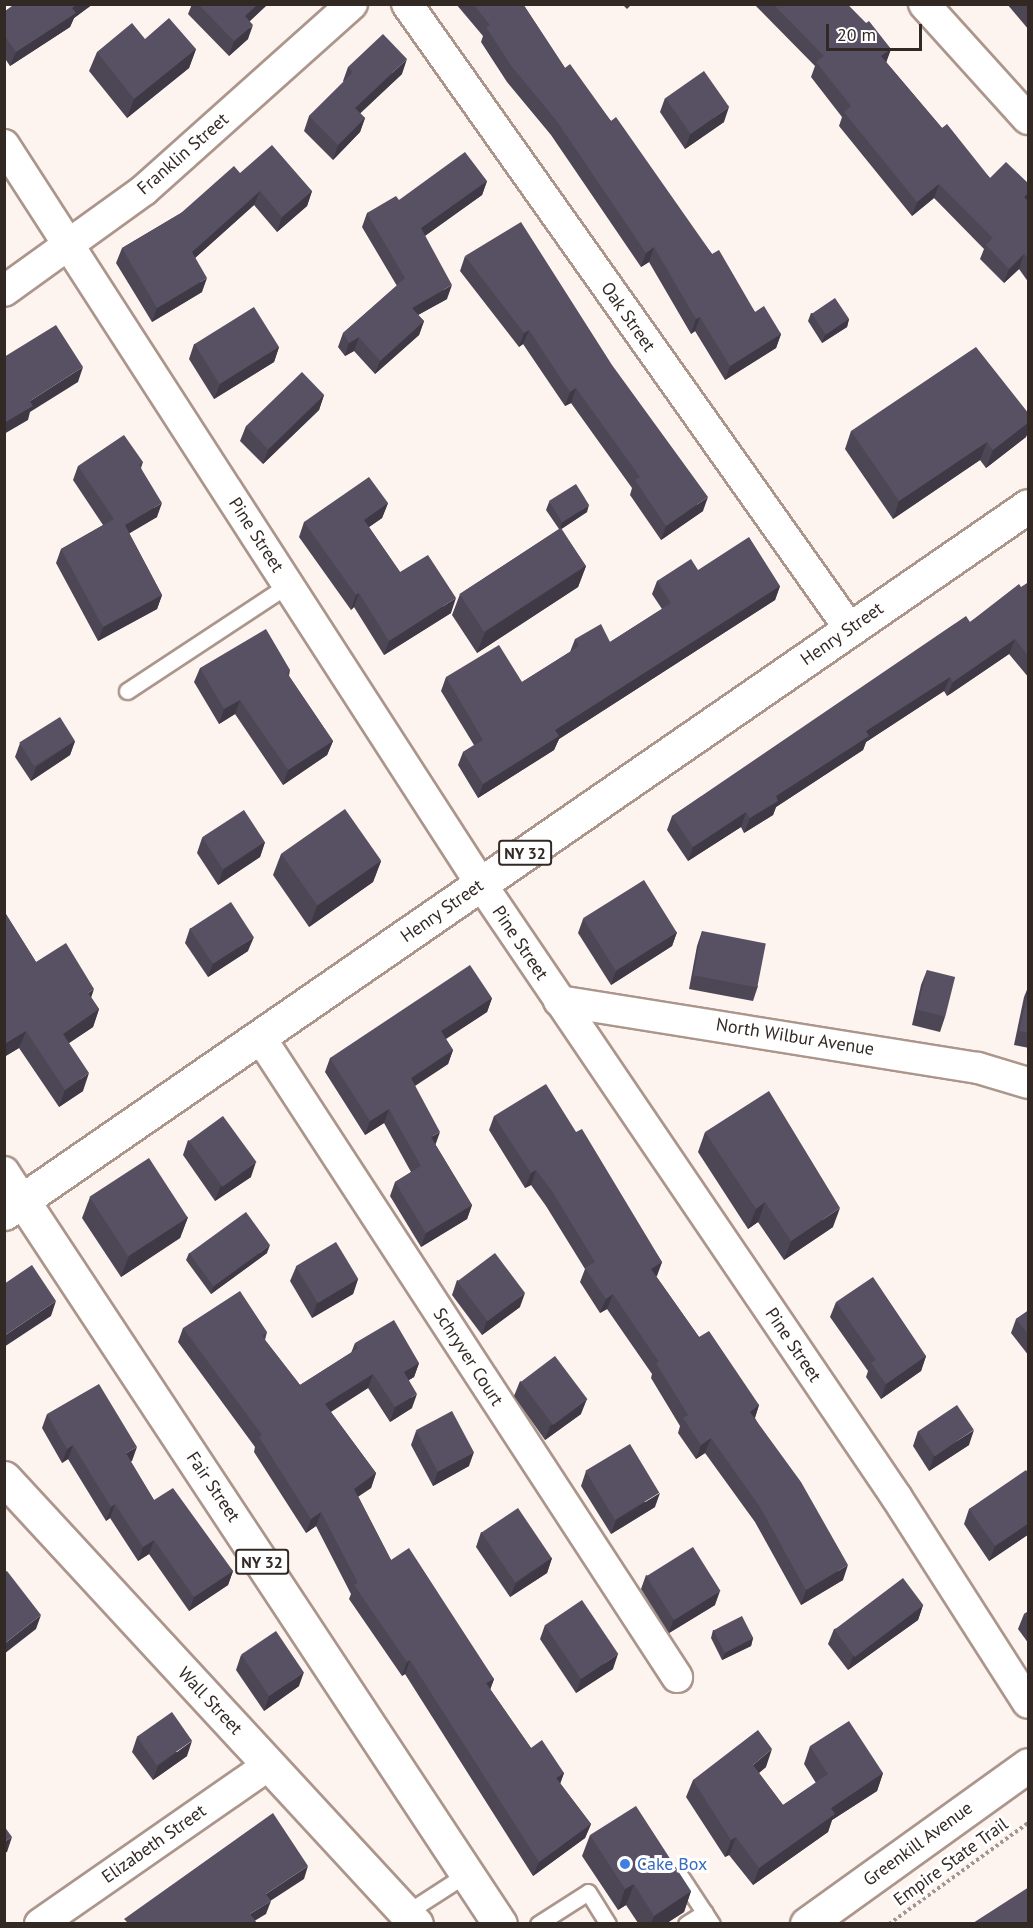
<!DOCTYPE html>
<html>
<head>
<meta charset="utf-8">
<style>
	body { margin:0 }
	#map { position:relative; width:1033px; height:1928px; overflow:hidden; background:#fdf3ef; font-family:"PT Sans",sans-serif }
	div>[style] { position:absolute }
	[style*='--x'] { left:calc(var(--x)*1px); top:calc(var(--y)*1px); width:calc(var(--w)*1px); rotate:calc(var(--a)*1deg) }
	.path>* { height:4px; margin-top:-2px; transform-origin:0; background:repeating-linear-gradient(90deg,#a09793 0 3px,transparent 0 6px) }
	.roads { filter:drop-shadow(2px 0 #ac968c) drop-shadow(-2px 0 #ac968c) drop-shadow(0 2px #ac968c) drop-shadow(0 -2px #ac968c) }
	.lane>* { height:15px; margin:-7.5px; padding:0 7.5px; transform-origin:7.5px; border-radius:7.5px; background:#fff }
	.street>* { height:30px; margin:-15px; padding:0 15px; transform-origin:15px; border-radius:15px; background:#fff }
	.primary>* { height:33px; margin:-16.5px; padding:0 16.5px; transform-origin:16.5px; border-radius:16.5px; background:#fff }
	.wall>* { inset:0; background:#4c4655 }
	.shaded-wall>* { inset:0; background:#3e3945 }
	.building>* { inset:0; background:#585163; transform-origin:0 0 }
	.dots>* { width:16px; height:16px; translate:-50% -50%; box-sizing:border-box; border:3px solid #fff; border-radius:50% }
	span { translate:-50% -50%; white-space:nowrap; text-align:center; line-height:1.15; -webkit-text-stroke:6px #fff; paint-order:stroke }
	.shield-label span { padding:2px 4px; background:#fff; border:2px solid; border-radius:4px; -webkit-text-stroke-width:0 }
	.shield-label { font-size:16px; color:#322925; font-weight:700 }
	.street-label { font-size:18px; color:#322925 }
	.shop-label { font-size:18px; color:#366cbe }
	.left { translate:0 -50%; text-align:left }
	.frame { position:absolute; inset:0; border:6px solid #322925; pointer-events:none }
	.scale { position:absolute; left:826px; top:24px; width:96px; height:27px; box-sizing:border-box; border:3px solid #322925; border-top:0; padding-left:8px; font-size:18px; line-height:21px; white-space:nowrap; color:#322925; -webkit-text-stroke:4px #fff; paint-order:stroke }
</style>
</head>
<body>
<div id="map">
	<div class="path">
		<div style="--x:889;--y:1924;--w:172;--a:-36"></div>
	</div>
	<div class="roads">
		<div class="lane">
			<div style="--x:127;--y:691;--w:193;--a:-33.4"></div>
			<div style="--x:681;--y:1877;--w:56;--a:56.6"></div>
			<div style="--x:406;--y:1913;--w:74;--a:-32.8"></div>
			<div style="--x:538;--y:1924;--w:59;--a:-32.6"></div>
			<div style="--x:588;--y:1892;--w:38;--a:58"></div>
			<div style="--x:686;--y:1924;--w:22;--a:-32"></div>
		</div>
		<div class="street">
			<div style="--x:407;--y:4;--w:766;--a:54.67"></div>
			<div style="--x:924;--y:4;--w:155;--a:47.9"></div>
			<div style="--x:4;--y:145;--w:880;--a:57.16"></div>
			<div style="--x:481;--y:884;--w:742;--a:55.88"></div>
			<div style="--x:897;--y:1498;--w:243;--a:57.4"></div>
			<div style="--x:4;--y:291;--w:173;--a:-35.8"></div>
			<div style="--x:144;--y:190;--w:279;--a:-41.8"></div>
			<div style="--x:559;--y:1001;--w:424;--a:9.1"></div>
			<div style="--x:978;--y:1068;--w:52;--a:16.7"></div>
			<div style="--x:260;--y:1037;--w:764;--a:56.91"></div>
			<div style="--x:4;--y:1172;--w:35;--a:57"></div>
			<div style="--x:40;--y:1924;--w:279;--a:-34.8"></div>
		</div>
		<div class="primary">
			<div style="--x:23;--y:1201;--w:866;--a:56.59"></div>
			<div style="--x:4;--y:1213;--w:1244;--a:-34.62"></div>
			<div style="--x:4;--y:1478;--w:607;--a:47.27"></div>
			<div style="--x:807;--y:1924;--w:272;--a:-35.7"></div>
		</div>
	</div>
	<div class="wall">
		<div style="clip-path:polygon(15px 4px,93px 4px,74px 18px,70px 27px,10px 66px,4px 57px,4px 12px)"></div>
		<div style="clip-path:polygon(192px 4px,268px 4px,250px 21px,248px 39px,229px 56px,188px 14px)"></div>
		<div style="clip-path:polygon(456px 4px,523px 4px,565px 68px,611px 121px,712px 254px,755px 312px,781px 334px,776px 348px,725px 380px,695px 331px,691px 334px,649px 262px,641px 267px,551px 135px,507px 82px,481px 42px,483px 36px)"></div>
		<div style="clip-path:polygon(622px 4px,632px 4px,627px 9px)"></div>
		<div style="clip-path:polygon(754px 4px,847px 4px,891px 49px,886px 62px,942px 128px,990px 178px,1029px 184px,1029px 283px,1019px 269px,1004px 283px,980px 259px,984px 249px,934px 198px,912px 216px,839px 126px,842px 117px,811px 77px,815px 66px)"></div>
		<div style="clip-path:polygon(1007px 4px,1029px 4px,1029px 30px)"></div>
		<div style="clip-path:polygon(145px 39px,196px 49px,189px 68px,127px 118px,89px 71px,97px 52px)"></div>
		<div style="clip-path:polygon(348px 67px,402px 74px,360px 113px,365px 118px,360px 132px,333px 160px,304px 131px,309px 116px,344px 82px,343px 81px)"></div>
		<div style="clip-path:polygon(665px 98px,724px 122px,685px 149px,660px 112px)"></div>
		<div style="clip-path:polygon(240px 173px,312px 191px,307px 206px,277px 232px,254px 205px,195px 258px,202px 292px,152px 322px,116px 263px,122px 248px,181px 213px)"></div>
		<div style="clip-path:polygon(487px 181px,482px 195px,425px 236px,447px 299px,418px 315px,424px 321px,419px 335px,375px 374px,354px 351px,345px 356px,338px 347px,343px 333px,397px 286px,362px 227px,367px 213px,399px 200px)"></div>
		<div style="clip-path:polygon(465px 256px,703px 511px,661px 540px,630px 495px,632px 488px,571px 403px,565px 406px,523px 344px,519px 347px,460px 271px)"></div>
		<div style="clip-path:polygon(811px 313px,849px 319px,847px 327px,822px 343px,808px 321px)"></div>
		<div style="clip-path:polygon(194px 344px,279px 347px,274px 362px,214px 399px,189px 359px)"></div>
		<div style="clip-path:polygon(324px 395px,319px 410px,263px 464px,240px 441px,246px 426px)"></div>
		<div style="clip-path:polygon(1029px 414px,1029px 429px,1026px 437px,986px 468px,980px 460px,893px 519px,845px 449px,851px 431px)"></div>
		<div style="clip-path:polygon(143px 462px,141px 468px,157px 517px,129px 533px,162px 595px,157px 609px,98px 641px,56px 563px,61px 549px,103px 525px,73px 480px,78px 466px)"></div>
		<div style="clip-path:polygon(549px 502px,587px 512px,561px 529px,586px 566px,578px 587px,477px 653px,452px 615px,460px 594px,559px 529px,546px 510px)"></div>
		<div style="clip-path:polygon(388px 503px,382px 518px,369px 527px,400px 572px,451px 613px,384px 655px,354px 607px,351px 610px,299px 537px,304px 522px)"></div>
		<div style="clip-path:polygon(698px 570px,780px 586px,775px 600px,559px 739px,554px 750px,478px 798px,458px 765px,463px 752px,474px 745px,441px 691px,446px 677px,522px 682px,570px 652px,575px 639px,610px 642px,662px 609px,652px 594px,657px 581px)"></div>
		<div style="clip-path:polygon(1029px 582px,1029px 678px,1009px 654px,947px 696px,944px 691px,866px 742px,863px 750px,776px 807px,773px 815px,744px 833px,741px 827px,688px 861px,667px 830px,672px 816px,970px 622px)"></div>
		<div style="clip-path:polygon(200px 668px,290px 670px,289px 676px,333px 741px,327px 755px,283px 785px,235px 714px,219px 724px,194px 682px)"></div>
		<div style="clip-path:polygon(75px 741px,70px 755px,31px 781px,15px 757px,20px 743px)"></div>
		<div style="clip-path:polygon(202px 838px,265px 842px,260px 857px,218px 885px,197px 853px)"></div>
		<div style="clip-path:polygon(281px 854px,381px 861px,373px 882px,309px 927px,273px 875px)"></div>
		<div style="clip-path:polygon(4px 911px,36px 962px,91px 997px,99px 1009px,93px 1027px,69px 1043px,83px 1091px,59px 1107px,19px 1048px,4px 1057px)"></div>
		<div style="clip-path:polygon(583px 919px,677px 932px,672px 946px,611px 985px,578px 933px)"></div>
		<div style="clip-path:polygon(190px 928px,248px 951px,208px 977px,185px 943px)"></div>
		<div style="clip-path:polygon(702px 931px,758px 986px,753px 1001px,689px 989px,697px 946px)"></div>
		<div style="clip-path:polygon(927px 970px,945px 1017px,940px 1032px,912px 1025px,921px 985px)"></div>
		<div style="clip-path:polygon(1029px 985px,1029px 1048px,1014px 1045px,1024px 997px)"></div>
		<div style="clip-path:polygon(492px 998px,487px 1012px,446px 1039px,453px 1050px,448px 1064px,415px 1086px,435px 1144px,472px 1205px,467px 1219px,421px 1247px,390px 1196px,395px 1182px,411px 1172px,384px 1123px,365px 1135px,325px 1072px,330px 1058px)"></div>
		<div style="clip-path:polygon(494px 1116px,576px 1132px,662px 1262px,656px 1276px,699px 1337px,759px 1405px,755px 1418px,843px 1580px,801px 1605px,755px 1522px,705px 1453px,696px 1459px,678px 1433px,680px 1426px,651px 1378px,652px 1374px,607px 1309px,600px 1313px,580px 1282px,585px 1269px,546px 1206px,531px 1185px,525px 1188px,489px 1130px)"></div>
		<div style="clip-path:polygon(705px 1132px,833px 1227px,784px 1260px,758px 1222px,748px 1229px,698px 1152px)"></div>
		<div style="clip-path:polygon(188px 1140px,251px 1177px,215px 1201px,183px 1155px)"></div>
		<div style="clip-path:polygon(90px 1197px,188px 1217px,180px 1238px,121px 1277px,82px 1218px)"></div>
		<div style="clip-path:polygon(189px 1253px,267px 1253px,211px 1294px,186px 1260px)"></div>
		<div style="clip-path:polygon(296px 1267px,358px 1279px,353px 1294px,312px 1318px,290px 1281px)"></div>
		<div style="clip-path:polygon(457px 1280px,520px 1307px,482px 1335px,452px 1295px)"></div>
		<div style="clip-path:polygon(836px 1302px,926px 1356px,921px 1371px,881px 1399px,866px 1377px,868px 1371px,830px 1317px)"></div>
		<div style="clip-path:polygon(1029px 1310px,1029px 1356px,1011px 1333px,1016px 1319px)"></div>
		<div style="clip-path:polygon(183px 1328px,267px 1332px,265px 1340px,300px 1385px,351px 1353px,355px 1343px,419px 1363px,414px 1377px,409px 1380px,412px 1408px,390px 1422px,368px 1388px,331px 1412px,376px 1473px,371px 1488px,358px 1496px,391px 1560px,494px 1679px,490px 1689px,531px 1748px,564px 1773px,560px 1783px,591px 1824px,585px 1838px,533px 1876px,405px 1674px,402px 1676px,349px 1599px,351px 1594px,316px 1526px,306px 1533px,254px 1452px,255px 1447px,178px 1342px)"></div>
		<div style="clip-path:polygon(520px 1381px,581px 1414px,545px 1440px,514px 1396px)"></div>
		<div style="clip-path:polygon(47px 1414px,132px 1461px,130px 1461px,154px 1500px,233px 1571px,228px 1585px,189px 1611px,149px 1554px,138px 1561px,110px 1518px,106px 1521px,68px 1459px,62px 1463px,42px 1428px)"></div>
		<div style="clip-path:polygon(416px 1431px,469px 1466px,433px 1486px,411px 1445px)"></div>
		<div style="clip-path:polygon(918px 1431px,969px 1445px,929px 1471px,913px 1446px)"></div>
		<div style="clip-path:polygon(586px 1471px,655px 1507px,611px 1534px,581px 1486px)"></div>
		<div style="clip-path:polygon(1029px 1474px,1029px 1534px,989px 1561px,964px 1524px,969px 1509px)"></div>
		<div style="clip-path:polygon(481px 1532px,552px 1558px,547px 1573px,510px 1597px,476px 1547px)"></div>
		<div style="clip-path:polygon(646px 1575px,715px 1605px,669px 1633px,641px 1589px)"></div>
		<div style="clip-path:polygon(923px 1605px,918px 1620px,848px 1670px,828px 1644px,834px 1629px)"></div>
		<div style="clip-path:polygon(1029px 1611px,1029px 1644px,1018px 1629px,1024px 1614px)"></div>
		<div style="clip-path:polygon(545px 1625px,613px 1669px,576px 1693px,540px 1639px)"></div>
		<div style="clip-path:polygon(713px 1630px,753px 1638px,751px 1646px,722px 1660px,711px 1638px)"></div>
		<div style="clip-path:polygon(241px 1655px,299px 1686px,264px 1711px,236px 1670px)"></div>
		<div style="clip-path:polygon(137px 1737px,187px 1756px,153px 1780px,132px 1752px)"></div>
		<div style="clip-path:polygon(810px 1746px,883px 1773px,877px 1791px,832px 1820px,828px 1832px,753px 1885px,729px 1855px,725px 1857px,686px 1797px,693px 1780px,766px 1767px,759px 1773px,783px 1805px,816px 1783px,804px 1764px)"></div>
		<div style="clip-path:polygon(590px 1835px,691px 1891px,684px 1912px,667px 1923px,638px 1923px,626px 1905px,618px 1910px,582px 1856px)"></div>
	</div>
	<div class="shaded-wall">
		<div style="clip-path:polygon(77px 4px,93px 4px,74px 18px,70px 27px,10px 66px,16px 52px)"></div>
		<div style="clip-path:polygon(258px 4px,268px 4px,240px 30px,245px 16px)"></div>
		<div style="clip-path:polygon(253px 25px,248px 39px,229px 56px,234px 41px)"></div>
		<div style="clip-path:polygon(196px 49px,189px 68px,127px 118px,134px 99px)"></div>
		<div style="clip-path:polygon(891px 49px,886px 63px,881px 56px)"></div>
		<div style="clip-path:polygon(407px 59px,402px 74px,350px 123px,355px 108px)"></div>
		<div style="clip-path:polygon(729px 107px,724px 122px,685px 149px,690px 134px)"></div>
		<div style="clip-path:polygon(365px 118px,360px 132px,333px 160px,338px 145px)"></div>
		<div style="clip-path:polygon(487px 181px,482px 195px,416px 242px,421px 228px)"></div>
		<div style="clip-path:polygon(939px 184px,934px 198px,912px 216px,917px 202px)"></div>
		<div style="clip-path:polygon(260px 191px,254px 205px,186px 266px,192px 252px)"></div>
		<div style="clip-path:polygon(312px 191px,307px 206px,277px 232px,282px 217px)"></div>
		<div style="clip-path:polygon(1029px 193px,1029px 200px,1028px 203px,1024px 197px)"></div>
		<div style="clip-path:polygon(654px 247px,649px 262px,641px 267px,646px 253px)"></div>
		<div style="clip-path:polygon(1024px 254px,1019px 269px,1004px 283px,1009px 269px)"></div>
		<div style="clip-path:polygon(207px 278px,202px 292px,152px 322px,157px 308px)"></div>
		<div style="clip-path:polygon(452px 285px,447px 299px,407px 321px,412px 308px)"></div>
		<div style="clip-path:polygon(700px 317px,695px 331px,691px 334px,696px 319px)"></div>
		<div style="clip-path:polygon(849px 319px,847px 327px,822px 343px,825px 335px)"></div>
		<div style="clip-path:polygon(424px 321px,419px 335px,375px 374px,380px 361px)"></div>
		<div style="clip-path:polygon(529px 330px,523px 344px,519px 347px,524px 333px)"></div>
		<div style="clip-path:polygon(781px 334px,776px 348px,725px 380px,730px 366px)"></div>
		<div style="clip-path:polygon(359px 337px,354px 351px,345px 356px,349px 343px)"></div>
		<div style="clip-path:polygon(279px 347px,274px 362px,214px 399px,220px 384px)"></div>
		<div style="clip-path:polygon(83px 367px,78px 382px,30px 412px,28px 420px,4px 434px,4px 423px,30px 401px)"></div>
		<div style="clip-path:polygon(576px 388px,571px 403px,565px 406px,570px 392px)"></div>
		<div style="clip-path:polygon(324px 395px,319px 410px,263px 464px,268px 450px)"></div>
		<div style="clip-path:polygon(1029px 422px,1029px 429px,1026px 437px,986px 468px,993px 450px)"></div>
		<div style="clip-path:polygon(987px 442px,980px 460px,893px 519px,899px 501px)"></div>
		<div style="clip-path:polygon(708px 497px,703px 511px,661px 540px,666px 526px)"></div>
		<div style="clip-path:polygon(162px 503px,157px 517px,120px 539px,125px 525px)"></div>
		<div style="clip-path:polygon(388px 503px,382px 518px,359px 534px,364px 520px)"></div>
		<div style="clip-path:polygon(589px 505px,587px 512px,560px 530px,562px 522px)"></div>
		<div style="clip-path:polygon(586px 566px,578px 587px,477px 653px,485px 632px)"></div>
		<div style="clip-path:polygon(780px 586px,775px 600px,559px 739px,554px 750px,478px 798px,483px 784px,555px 730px)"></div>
		<div style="clip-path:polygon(359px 593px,354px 607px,351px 610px,356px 595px)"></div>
		<div style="clip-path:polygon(162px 595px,157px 609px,98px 641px,103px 627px)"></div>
		<div style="clip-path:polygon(456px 598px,451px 613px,384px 655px,389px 641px)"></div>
		<div style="clip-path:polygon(1015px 639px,1009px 654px,947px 696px,953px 682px)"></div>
		<div style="clip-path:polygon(950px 677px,944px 691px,866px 742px,863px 750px,776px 807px,773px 815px,744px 833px,750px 818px,776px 796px,866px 731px)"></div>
		<div style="clip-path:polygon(240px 700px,235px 714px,219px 724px,224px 709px)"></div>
		<div style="clip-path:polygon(75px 741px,70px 755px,31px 781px,36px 767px)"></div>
		<div style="clip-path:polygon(333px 741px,327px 755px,283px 785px,288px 770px)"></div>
		<div style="clip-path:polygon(746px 812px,741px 827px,688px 861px,693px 847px)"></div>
		<div style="clip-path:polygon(265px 842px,260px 857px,218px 885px,223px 870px)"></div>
		<div style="clip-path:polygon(381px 861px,373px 882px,309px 927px,317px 906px)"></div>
		<div style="clip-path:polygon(677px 932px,672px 946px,611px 985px,616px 971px)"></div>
		<div style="clip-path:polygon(254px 937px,248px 951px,208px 977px,213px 963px)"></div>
		<div style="clip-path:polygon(94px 989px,88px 1007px,88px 993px)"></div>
		<div style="clip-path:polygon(492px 998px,487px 1012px,436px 1045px,441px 1031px)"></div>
		<div style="clip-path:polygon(99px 1009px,93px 1027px,57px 1051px,63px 1034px)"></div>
		<div style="clip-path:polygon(26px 1031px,19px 1048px,4px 1057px,4px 1048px,6px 1043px)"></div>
		<div style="clip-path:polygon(453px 1050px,448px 1064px,405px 1092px,411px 1078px)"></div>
		<div style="clip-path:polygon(89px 1073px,83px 1091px,59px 1107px,65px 1090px)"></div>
		<div style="clip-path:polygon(389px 1109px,384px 1123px,365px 1135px,370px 1121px)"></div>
		<div style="clip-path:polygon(440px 1132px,435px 1146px,431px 1137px)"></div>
		<div style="clip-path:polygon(256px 1162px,251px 1177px,215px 1201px,220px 1187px)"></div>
		<div style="clip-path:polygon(536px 1170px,531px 1185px,525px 1188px,531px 1173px)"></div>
		<div style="clip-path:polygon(765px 1202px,758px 1222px,748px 1229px,756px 1209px)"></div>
		<div style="clip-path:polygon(472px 1205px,467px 1219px,421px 1247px,426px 1233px)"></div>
		<div style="clip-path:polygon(840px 1208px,833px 1227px,784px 1260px,791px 1241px)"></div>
		<div style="clip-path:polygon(188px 1217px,180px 1238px,121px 1277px,129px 1256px)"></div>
		<div style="clip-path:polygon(270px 1245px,267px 1253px,211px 1294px,213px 1287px)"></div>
		<div style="clip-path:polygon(662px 1262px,657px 1276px,645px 1283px,651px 1269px)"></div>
		<div style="clip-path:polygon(358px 1279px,353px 1294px,312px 1318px,317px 1303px)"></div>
		<div style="clip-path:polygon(525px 1293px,520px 1307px,482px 1335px,487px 1320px)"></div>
		<div style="clip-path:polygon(613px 1294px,607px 1309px,600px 1313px,606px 1299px)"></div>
		<div style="clip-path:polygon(56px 1301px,51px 1316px,4px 1347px,4px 1336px)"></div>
		<div style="clip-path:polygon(926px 1356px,921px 1371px,881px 1399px,886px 1384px)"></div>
		<div style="clip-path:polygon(419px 1363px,414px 1377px,399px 1386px,404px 1372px)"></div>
		<div style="clip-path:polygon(373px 1374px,368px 1388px,320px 1418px,325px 1404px)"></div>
		<div style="clip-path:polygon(417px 1394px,412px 1408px,390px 1422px,395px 1407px)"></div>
		<div style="clip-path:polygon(587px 1399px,581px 1414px,545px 1440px,550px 1426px)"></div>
		<div style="clip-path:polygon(759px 1405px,754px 1420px,750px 1412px)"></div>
		<div style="clip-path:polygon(974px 1430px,969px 1445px,929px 1471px,934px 1456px)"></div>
		<div style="clip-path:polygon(711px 1438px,705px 1453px,696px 1459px,701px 1445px)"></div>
		<div style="clip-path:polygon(73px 1445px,68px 1459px,62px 1463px,67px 1449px)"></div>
		<div style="clip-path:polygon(137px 1447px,132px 1461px,120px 1467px,126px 1453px)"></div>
		<div style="clip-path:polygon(474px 1452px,469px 1466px,433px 1486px,438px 1471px)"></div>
		<div style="clip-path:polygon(376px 1473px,371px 1488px,349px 1503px,354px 1489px)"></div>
		<div style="clip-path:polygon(660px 1493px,655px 1507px,611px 1534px,616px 1520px)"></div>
		<div style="clip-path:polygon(115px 1504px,110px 1518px,106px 1521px,111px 1507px)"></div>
		<div style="clip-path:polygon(321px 1512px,316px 1526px,306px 1533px,311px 1519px)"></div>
		<div style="clip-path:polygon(1029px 1523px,1029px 1534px,989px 1561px,995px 1546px)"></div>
		<div style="clip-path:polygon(154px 1540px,149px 1554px,138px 1561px,143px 1547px)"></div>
		<div style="clip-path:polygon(552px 1558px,547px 1573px,510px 1597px,516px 1583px)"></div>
		<div style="clip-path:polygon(848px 1565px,843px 1580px,801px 1605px,806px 1590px)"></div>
		<div style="clip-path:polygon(233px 1571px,228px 1585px,189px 1611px,194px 1597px)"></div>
		<div style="clip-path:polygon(720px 1591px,715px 1605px,669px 1633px,674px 1618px)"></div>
		<div style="clip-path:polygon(923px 1605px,918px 1620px,848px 1670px,853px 1656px)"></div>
		<div style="clip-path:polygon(41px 1615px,36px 1629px,4px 1654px,4px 1644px)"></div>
		<div style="clip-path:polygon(753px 1638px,751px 1646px,722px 1660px,725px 1653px)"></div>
		<div style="clip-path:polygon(618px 1654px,613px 1669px,576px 1693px,581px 1679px)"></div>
		<div style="clip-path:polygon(410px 1660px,405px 1674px,402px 1676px,407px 1662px)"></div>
		<div style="clip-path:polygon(304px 1672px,299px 1686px,264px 1711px,269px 1696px)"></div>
		<div style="clip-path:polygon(494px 1679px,489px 1693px,486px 1683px)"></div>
		<div style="clip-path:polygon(192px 1741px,187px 1756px,153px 1780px,158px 1766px)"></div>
		<div style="clip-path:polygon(772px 1749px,766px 1767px,746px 1783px,753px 1765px)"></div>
		<div style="clip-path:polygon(564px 1773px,559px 1787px,556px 1778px)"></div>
		<div style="clip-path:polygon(883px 1773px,877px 1791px,832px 1820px,828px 1832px,753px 1885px,759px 1868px,831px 1808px)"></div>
		<div style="clip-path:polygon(591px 1824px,585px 1838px,533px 1876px,539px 1862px)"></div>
		<div style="clip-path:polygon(12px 1837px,7px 1852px,4px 1853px,4px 1842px)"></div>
		<div style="clip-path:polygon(736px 1837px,729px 1855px,725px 1857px,731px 1840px)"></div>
		<div style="clip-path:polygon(308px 1866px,304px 1879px,261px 1907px,266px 1894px)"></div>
		<div style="clip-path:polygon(634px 1884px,626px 1905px,618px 1910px,625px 1889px)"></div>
		<div style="clip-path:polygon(691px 1891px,684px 1912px,667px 1923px,651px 1923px,654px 1916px)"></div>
		<div style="clip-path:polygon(271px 1901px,266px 1914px,251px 1923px,250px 1914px)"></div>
	</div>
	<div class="building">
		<div style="clip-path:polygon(15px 4px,77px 4px,72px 8px,76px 13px,16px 52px,4px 35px,4px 12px)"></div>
		<div style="clip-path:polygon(198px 4px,258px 4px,245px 16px,253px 25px,234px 41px)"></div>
		<div style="clip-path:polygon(473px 4px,523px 4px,565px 68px,570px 64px,611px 121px,616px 117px,712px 254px,719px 250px,755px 312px,764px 306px,781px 334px,730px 366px,700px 317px,696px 319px,654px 247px,646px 253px,556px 120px,512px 67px,486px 27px,490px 25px)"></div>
		<div style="clip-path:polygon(773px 4px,847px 4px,866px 23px,869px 21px,891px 49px,881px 56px,942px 128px,947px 124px,990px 178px,1006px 162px,1029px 184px,1029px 193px,1024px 197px,1029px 202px,1029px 260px,1024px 254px,1009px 269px,986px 245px,993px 238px,939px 184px,917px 202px,844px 112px,851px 106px,816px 62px,824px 56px)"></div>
		<div style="clip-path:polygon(169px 18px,196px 49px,134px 99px,97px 52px,132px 23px,145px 39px)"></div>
		<div style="clip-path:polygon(383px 34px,407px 59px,355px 108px,365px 118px,338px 145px,309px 116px,353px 72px,348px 67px)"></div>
		<div style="left:704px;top:71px;width:44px;height:47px;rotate:55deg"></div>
		<div style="clip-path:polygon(272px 145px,312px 191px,282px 217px,260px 191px,192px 252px,207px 278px,157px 308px,122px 248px,181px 213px,234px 166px,240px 173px)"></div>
		<div style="clip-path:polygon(465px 152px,487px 181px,421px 228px,452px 285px,412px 308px,424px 321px,380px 361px,359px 337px,349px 343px,343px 333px,405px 278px,367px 213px,396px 196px,399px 200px)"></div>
		<div style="clip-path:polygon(521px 222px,612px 365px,708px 497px,666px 526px,635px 480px,640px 477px,576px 388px,570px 392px,529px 330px,524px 333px,465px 256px)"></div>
		<div style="left:835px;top:298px;width:25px;height:28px;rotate:56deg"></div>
		<div style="left:254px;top:307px;width:47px;height:70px;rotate:58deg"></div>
		<div style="clip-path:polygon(56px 325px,83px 367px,30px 401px,33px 406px,4px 423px,4px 357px)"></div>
		<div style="clip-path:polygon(976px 347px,1029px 414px,1029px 422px,993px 450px,987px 442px,899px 501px,851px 431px)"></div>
		<div style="left:302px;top:372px;width:32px;height:78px;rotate:46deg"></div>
		<div style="clip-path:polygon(124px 435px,143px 462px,139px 465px,162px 503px,125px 525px,162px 595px,103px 627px,61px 549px,114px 519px,78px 466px)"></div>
		<div style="clip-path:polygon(369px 477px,388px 503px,364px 520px,400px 572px,428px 555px,456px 598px,389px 641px,359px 593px,356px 595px,304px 522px)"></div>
		<div style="left:576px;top:484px;width:25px;height:32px;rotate:58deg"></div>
		<div style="left:561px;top:528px;width:45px;height:121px;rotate:57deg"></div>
		<div style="clip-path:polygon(749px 537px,780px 586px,555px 730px,559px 736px,483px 784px,463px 752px,483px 740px,446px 677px,499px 645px,522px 682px,579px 646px,575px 639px,601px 624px,610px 642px,671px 603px,657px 581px,691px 559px,698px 570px)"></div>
		<div style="clip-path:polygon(1029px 582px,1029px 657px,1015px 639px,953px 682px,950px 677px,866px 731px,869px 736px,776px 796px,778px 801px,750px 818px,746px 812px,693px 847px,672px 816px,966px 616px,970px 622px,1019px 584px,1021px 587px)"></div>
		<div style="clip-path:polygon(266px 629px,290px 670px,287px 673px,333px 741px,288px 770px,240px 700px,224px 709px,200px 668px)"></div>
		<div style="left:60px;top:717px;width:28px;height:48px;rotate:58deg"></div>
		<div style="left:345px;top:809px;width:63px;height:78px;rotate:55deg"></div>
		<div style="left:244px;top:810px;width:38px;height:50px;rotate:57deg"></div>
		<div style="left:644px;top:880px;width:62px;height:72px;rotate:58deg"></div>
		<div style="left:231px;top:902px;width:42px;height:49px;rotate:57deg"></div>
		<div style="clip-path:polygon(4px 911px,36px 962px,66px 943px,94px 989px,88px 993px,99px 1009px,63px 1034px,89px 1073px,65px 1090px,26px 1031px,6px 1043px,4px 1040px)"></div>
		<div style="left:702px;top:931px;width:65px;height:45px;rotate:11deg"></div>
		<div style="clip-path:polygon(470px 965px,492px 998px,441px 1031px,453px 1050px,411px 1078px,440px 1132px,431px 1137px,472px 1205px,426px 1233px,395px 1182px,421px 1166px,389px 1109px,370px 1121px,330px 1058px)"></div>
		<div style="left:927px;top:970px;width:29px;height:41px;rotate:14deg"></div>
		<div style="clip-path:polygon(1029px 988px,1029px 1033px,1019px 1031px)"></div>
		<div style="clip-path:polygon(546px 1084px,576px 1132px,582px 1129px,662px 1262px,651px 1269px,699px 1337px,709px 1331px,759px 1405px,750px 1412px,801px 1482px,848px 1565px,806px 1590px,760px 1507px,711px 1438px,701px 1445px,683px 1418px,688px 1415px,656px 1363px,659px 1362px,613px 1294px,606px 1299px,585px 1268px,595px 1262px,552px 1191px,536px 1170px,531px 1173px,494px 1116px)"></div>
		<div style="clip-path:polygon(769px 1091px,840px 1208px,791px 1241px,765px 1202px,756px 1209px,705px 1132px)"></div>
		<div style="left:223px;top:1116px;width:57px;height:42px;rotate:54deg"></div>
		<div style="left:149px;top:1158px;width:71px;height:71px;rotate:57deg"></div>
		<div style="left:246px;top:1212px;width:41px;height:70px;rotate:54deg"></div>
		<div style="left:336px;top:1242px;width:43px;height:47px;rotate:59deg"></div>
		<div style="left:495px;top:1253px;width:50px;height:47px;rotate:53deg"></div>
		<div style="clip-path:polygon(32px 1265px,56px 1301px,4px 1336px,4px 1284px)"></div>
		<div style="clip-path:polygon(873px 1277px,926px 1356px,886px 1384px,871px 1363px,876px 1360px,836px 1302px)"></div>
		<div style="clip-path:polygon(240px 1291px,267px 1332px,262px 1336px,300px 1385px,358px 1348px,355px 1343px,394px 1320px,419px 1363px,404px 1372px,417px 1394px,395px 1407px,373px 1374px,325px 1404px,376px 1473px,354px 1489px,391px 1560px,409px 1548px,494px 1679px,486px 1683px,531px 1748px,542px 1740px,564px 1773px,556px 1778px,591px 1824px,539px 1862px,410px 1660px,407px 1662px,354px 1585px,358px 1583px,321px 1512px,311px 1519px,259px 1437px,262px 1435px,183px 1328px)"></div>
		<div style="clip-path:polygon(1029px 1310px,1029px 1335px,1016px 1319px)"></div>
		<div style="left:555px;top:1356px;width:54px;height:43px;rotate:53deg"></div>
		<div style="clip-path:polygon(99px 1384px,137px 1447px,126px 1453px,154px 1500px,173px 1488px,233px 1571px,194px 1597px,154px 1540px,143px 1547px,115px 1504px,111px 1507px,73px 1445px,67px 1449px,47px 1414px)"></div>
		<div style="left:957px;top:1405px;width:30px;height:47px;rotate:56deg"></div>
		<div style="left:452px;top:1411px;width:47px;height:41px;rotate:62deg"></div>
		<div style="left:630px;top:1444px;width:57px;height:52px;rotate:59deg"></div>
		<div style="clip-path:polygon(1026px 1470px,1029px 1474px,1029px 1523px,995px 1546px,969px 1509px)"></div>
		<div style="left:518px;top:1508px;width:60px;height:44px;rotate:56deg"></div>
		<div style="left:693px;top:1547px;width:52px;height:55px;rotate:58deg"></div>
		<div style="clip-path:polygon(7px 1571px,41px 1615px,4px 1644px,4px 1573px)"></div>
		<div style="left:903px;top:1578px;width:34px;height:86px;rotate:53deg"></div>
		<div style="left:582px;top:1600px;width:65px;height:45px;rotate:56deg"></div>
		<div style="clip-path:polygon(1029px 1611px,1029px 1621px,1024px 1614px)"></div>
		<div style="left:742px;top:1616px;width:25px;height:32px;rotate:63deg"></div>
		<div style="left:276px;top:1631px;width:50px;height:42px;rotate:56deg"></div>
		<div style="left:172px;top:1712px;width:35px;height:43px;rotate:55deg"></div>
		<div style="clip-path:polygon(849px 1721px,883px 1773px,831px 1808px,835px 1814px,759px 1868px,736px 1837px,731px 1840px,693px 1780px,758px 1730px,772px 1749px,753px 1765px,783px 1805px,828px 1774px,810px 1746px)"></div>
		<div style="clip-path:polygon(636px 1806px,691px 1891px,654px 1916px,634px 1884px,625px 1889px,590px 1835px)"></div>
		<div style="clip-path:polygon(273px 1813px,308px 1866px,266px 1894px,271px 1901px,250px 1914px,257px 1923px,128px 1923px,124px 1919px)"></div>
		<div style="clip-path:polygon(4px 1826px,12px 1837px,4px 1842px)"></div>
		<div style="clip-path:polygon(1029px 1887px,1029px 1923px,973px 1923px)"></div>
	</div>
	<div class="dots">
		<div style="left:625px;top:1864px;background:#3f7fe0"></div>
	</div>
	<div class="shield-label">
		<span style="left:525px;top:853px">NY 32</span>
		<span style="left:262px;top:1562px">NY 32</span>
	</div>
	<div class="street-label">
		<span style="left:183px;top:154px;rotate:-41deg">Franklin Street</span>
		<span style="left:628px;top:317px;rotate:55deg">Oak Street</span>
		<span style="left:256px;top:535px;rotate:57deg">Pine Street</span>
		<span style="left:842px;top:634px;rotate:-35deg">Henry Street</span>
		<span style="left:442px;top:911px;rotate:-35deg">Henry Street</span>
		<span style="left:520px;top:943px;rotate:56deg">Pine Street</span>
		<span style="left:795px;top:1037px;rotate:9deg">North Wilbur Avenue</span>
		<span style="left:793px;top:1345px;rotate:56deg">Pine Street</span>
		<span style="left:468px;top:1357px;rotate:57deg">Schryver Court</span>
		<span style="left:213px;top:1487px;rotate:56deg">Fair Street</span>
		<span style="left:210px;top:1701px;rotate:47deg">Wall Street</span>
		<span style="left:154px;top:1844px;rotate:-35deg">Elizabeth Street</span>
		<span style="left:918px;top:1844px;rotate:-36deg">Greenkill Avenue</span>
		<span style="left:951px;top:1862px;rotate:-36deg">Empire State Trail</span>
	</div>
	<div class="shop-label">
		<span class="left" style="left:637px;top:1864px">Cake Box</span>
	</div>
	<div class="frame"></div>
	<div class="scale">20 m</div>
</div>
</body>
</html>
